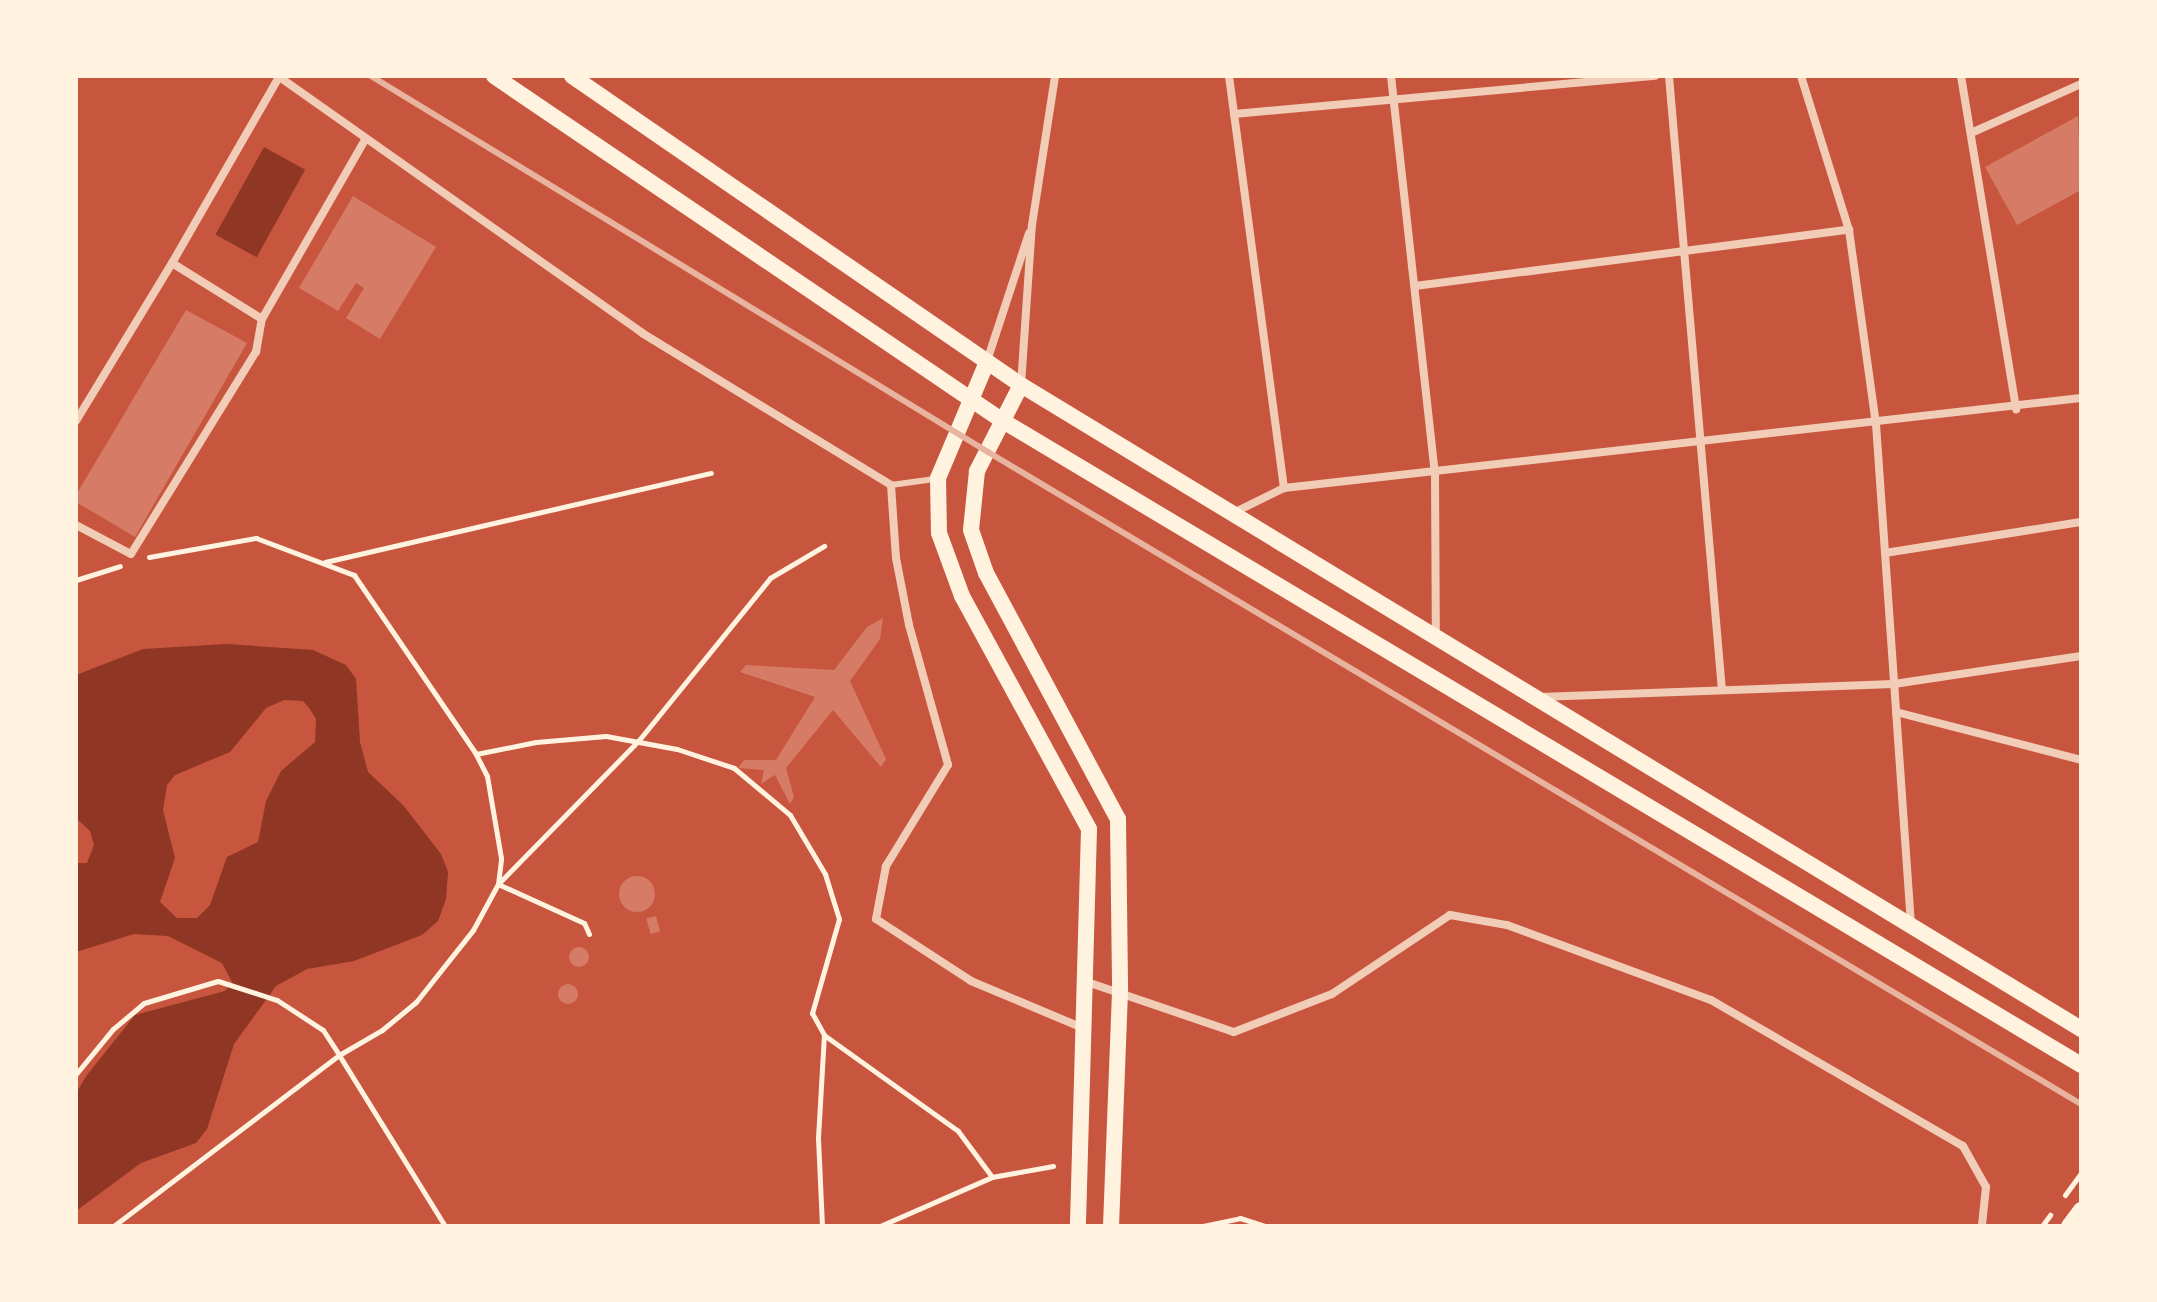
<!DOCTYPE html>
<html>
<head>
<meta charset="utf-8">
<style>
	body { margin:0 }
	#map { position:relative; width:2157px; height:1302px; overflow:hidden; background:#c8553d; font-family:"Work Sans",sans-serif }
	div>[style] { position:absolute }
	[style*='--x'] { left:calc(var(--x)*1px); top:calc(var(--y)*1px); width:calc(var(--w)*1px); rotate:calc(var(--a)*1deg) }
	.water>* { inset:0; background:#8f3625; transform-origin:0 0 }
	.building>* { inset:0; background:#d67c66; transform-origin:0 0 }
	.round { border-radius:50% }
	.path>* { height:5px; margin:-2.5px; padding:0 2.5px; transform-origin:2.5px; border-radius:2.5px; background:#fff3e0 }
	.service>* { height:6px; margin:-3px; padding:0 3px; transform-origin:3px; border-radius:3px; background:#f1ccb7 }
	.minor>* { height:8px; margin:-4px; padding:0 4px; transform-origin:4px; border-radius:4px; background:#f1ccb7 }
	.secondary>* { height:16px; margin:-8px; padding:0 8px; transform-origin:8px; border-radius:8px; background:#fff3e0 }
	.rail>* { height:6px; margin:-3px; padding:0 3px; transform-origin:3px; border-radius:3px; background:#e9b49f }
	span { translate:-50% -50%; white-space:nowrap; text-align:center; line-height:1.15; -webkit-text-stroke:7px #fff3e0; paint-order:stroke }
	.frame { position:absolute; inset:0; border:78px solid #fff3e0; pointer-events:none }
</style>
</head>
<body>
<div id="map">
	<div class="water">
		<div style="left:264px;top:147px;width:47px;height:100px;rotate:29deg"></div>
		<div style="clip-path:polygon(evenodd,227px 644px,313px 650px,346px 665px,356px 679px,360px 742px,368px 772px,403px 805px,441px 854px,448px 872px,446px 899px,438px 921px,422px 935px,354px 961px,307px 969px,276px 986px,234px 1044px,207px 1129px,196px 1143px,141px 1163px,76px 1211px,76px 1093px,87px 1075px,135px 1015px,225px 991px,232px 982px,222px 963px,168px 936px,134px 934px,76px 952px,76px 863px,87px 863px,94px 845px,90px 831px,76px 818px,76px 675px,143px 649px,227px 644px,284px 700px,303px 701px,310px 709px,316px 719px,315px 742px,281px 771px,266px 801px,258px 842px,227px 857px,210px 905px,197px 918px,177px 918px,160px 902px,175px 858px,163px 810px,167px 785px,175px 775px,230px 752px,266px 708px,284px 700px)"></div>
	</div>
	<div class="building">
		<div style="clip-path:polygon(2078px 116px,2081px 190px,2017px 225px,1985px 167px)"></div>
		<div style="clip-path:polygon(353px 196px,436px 247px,380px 339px,346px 318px,364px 288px,356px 283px,338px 311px,299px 288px)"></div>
		<div style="clip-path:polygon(186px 310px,247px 343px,135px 537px,76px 502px,76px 495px)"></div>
		<div style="clip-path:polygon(883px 618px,880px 639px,850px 681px,886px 759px,881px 767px,833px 710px,786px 768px,794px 797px,790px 804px,775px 775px,761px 784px,764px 770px,738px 768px,744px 760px,776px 760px,815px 697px,740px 672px,746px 665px,834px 670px,867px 627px)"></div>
		<div class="round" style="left:619px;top:876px;width:36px;height:36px"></div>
		<div style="left:656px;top:916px;width:16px;height:10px;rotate:75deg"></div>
		<div class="round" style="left:569px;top:947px;width:20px;height:20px"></div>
		<div class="round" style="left:558px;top:984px;width:20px;height:20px"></div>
	</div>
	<div class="path">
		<div style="--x:149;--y:557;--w:109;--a:-10.1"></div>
		<div style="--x:256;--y:538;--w:105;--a:20.7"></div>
		<div style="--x:354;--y:575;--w:217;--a:55.7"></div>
		<div style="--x:325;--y:562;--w:396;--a:-13"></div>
		<div style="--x:76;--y:580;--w:46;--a:-17.7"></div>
		<div style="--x:589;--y:934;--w:12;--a:-114"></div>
		<div style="--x:584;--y:923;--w:94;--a:-155.6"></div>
		<div style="--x:498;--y:884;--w:202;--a:-45.6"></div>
		<div style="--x:639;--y:740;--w:208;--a:-51"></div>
		<div style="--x:770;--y:578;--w:63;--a:-30.7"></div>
		<div style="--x:76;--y:1074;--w:58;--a:-50.6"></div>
		<div style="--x:113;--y:1029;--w:40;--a:-40"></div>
		<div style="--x:144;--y:1003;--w:77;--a:-16.6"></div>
		<div style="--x:218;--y:981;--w:62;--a:17.9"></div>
		<div style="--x:277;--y:1000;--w:55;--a:33.1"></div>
		<div style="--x:323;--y:1030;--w:30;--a:57"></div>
		<div style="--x:339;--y:1055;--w:283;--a:142.8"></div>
		<div style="--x:2065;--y:1195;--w:27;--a:-54"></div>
		<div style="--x:445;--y:1226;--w:201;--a:-121.8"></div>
		<div style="--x:339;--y:1055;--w:50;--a:-30.2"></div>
		<div style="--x:382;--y:1030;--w:44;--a:-39.5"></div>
		<div style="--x:416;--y:1002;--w:92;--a:-51.6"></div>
		<div style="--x:473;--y:930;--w:52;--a:-61.5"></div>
		<div style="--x:498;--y:884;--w:26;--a:-83"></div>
		<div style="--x:501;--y:858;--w:83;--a:-99.7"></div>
		<div style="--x:487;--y:776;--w:25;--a:-117"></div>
		<div style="--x:476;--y:754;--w:61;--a:-11.3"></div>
		<div style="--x:536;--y:742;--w:70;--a:-4.9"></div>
		<div style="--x:606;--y:736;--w:72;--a:10.4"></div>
		<div style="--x:677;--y:749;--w:60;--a:18.4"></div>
		<div style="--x:734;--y:768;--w:73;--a:40"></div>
		<div style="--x:790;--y:815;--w:69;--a:59.3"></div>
		<div style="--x:825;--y:874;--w:47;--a:72.7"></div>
		<div style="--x:839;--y:919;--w:98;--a:106"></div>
		<div style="--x:812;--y:1013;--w:25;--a:61"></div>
		<div style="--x:824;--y:1035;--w:165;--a:35.6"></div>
		<div style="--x:958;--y:1131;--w:57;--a:53.5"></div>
		<div style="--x:822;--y:1226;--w:88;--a:-92.6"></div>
		<div style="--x:818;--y:1138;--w:103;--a:-86.7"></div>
		<div style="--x:880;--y:1226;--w:122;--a:-23.6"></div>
		<div style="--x:992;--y:1177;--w:62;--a:-10.2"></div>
		<div style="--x:1203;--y:1226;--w:38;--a:-12"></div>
		<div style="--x:1240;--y:1218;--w:25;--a:18"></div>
		<div style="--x:2042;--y:1226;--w:14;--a:-54"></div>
	</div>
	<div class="service">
		<div style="--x:891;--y:485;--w:44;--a:-7.8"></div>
	</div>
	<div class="minor">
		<div style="--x:278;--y:76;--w:446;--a:35.2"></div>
		<div style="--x:642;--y:333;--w:292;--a:31.4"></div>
		<div style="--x:891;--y:485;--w:73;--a:86.1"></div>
		<div style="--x:896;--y:558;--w:68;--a:79"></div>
		<div style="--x:909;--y:625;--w:145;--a:74.4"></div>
		<div style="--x:948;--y:765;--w:119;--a:121.5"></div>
		<div style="--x:886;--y:866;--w:54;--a:100.7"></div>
		<div style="--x:876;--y:919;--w:113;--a:33.1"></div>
		<div style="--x:971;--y:981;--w:124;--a:22.8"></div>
		<div style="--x:1229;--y:76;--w:416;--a:82.4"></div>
		<div style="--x:1391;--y:76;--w:398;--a:83.7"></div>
		<div style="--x:1435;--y:472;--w:166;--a:89.7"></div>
		<div style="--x:1669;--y:76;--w:616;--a:85.07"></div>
		<div style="--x:1801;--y:76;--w:161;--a:72.7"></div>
		<div style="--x:1849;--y:230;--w:196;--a:82.1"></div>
		<div style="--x:1876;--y:424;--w:502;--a:86"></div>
		<div style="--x:1961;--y:76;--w:338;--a:80.6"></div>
		<div style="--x:279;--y:77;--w:215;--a:119.9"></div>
		<div style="--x:172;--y:263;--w:106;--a:31.9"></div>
		<div style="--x:262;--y:319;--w:207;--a:-60.1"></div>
		<div style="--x:1234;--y:114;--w:423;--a:-5.2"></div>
		<div style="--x:1971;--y:133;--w:120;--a:-24"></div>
		<div style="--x:1415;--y:286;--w:438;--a:-7.4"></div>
		<div style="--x:987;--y:361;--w:135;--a:-71.8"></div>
		<div style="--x:1021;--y:385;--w:160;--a:-86.1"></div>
		<div style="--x:1032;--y:225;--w:151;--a:-81.2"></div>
		<div style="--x:76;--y:421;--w:185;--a:-58.7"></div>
		<div style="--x:1233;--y:513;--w:57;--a:-26.1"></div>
		<div style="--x:1284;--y:488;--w:802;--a:-6.44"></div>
		<div style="--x:76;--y:525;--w:62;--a:27.8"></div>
		<div style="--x:131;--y:554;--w:238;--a:-58.3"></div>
		<div style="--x:256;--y:352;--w:34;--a:-80"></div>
		<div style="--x:1885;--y:553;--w:198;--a:-9"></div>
		<div style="--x:1540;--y:697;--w:354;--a:-2.1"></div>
		<div style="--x:1894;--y:684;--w:189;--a:-8.5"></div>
		<div style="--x:1896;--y:712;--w:191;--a:14.5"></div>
		<div style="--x:1087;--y:982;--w:155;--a:18.8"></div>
		<div style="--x:1234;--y:1032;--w:105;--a:-21.2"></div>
		<div style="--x:1332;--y:994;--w:142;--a:-33.8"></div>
		<div style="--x:1450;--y:915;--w:58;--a:10"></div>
		<div style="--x:1507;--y:925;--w:217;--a:20.2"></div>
		<div style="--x:1711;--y:1000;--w:291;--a:30.1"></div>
		<div style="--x:1963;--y:1146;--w:47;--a:60.7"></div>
		<div style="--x:1986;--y:1187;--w:39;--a:96"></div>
	</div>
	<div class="secondary">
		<div style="--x:494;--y:76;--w:615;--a:34.13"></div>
		<div style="--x:1003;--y:421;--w:1256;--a:30.85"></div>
		<div style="--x:572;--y:76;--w:545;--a:34.54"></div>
		<div style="--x:1021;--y:385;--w:1240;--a:31.28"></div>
		<div style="--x:987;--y:362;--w:126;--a:112.9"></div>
		<div style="--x:938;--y:478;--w:55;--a:89"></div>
		<div style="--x:939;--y:533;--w:67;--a:69.9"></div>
		<div style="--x:962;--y:596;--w:265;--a:61.4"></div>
		<div style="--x:1089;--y:829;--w:397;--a:91.6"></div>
		<div style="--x:1021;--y:385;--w:97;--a:117.1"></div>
		<div style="--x:977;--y:471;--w:59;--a:95.8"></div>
		<div style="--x:971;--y:530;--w:46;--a:70.8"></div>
		<div style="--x:986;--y:573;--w:279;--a:61.8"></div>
		<div style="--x:1118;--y:819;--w:173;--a:89.3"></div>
		<div style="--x:1120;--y:992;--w:234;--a:92.2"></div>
		<div style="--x:2069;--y:1226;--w:20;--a:-53"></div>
	</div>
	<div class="rail">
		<div style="--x:371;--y:76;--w:723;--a:31.36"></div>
		<div style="--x:988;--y:452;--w:1273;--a:30.82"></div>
	</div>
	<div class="frame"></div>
</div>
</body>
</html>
